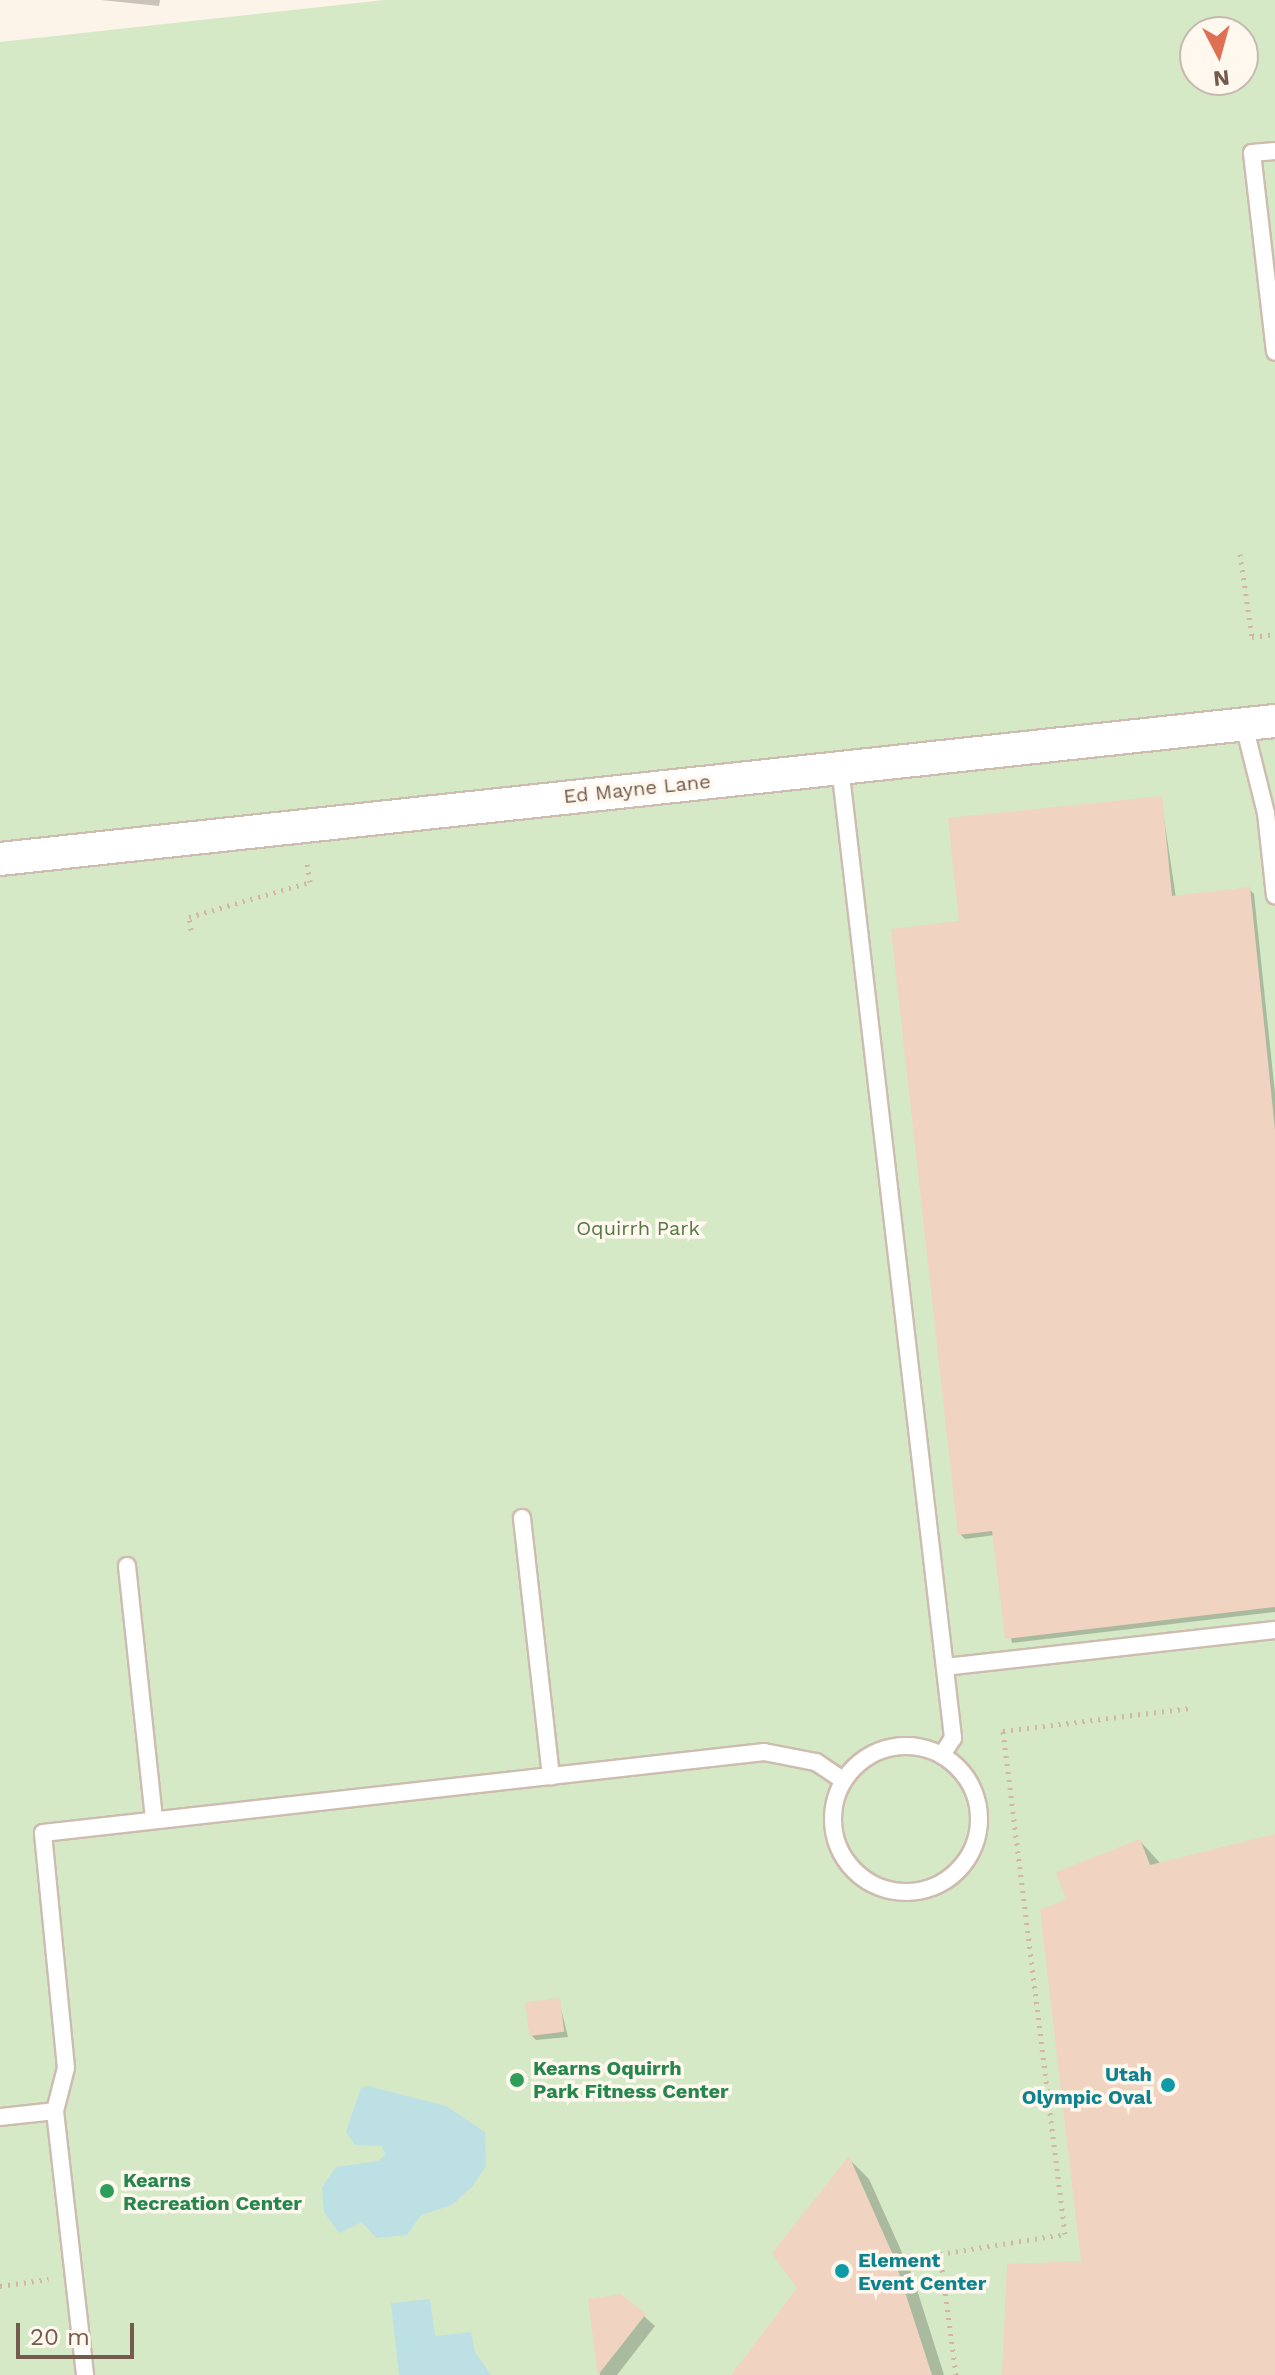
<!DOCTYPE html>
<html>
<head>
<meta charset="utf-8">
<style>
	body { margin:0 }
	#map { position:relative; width:1275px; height:2375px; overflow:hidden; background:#fcf4e8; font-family:"Work Sans",sans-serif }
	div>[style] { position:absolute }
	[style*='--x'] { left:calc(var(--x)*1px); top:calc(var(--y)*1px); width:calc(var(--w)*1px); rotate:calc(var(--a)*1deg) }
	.green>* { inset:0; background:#d5e9c7 }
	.water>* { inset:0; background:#bde0e5 }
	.shadow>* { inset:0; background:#0003 }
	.building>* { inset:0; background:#f0d3c1; transform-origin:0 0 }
	.path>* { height:5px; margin-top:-2.5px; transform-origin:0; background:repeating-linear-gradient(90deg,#d5b6a4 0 2px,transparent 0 8px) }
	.roads { filter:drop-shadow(2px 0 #cdbcaf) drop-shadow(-2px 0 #cdbcaf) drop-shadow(0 2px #cdbcaf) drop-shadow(0 -2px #cdbcaf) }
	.service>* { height:16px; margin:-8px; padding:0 8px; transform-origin:8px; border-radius:8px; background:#fff }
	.service>.ring { margin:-8px; padding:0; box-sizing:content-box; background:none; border:16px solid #fff; border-radius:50% }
	.minor>* { height:32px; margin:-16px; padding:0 16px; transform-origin:16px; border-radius:16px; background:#fff }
	.dots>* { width:22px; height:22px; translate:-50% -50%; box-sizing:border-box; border:4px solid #fef8ef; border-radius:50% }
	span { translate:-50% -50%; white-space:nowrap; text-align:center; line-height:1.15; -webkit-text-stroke:7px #fef8ef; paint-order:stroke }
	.street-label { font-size:20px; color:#755b4d }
	.park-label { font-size:20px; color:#557a45 }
	.leisure-label { font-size:20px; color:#27864d; font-weight:700 }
	.left { translate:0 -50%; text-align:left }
	.culture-label { font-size:20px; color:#0d838f; font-weight:700 }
	.right { translate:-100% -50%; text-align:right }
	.north { position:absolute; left:1179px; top:16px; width:80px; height:80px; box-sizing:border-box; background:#fef8ef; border:2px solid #c7b9ae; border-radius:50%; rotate:174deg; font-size:22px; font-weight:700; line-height:32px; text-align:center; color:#755b4d }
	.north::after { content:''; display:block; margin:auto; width:28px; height:36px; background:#e07053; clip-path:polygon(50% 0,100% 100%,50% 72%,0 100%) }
	.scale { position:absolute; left:16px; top:2323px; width:118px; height:36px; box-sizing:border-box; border:4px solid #755b4d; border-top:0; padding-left:10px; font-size:24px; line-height:28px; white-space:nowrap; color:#755b4d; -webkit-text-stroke:6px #fef8ef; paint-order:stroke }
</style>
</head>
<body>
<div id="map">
	<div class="green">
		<div style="clip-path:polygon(evenodd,384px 0,1275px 0,1275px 2375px,0 2375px,0 42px,384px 0,1195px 32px,1243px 32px,1243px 80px,1195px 80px,1195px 32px)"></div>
	</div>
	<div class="water">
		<div style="clip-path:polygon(368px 2086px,446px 2106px,485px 2132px,486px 2166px,472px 2187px,452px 2205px,421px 2215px,407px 2235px,376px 2238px,362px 2222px,339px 2233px,324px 2212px,322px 2187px,336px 2167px,379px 2161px,385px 2154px,382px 2146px,355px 2145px,346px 2132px,361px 2088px)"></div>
		<div style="clip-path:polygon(430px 2299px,435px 2336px,471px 2332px,475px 2352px,491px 2375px,399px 2375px,391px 2303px)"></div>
	</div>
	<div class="shadow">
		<div style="clip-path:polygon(101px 0,160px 0,159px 6px)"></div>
		<div style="clip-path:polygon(1161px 798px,1176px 898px,1249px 889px,1254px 894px,1275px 1093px,1275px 1612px,1012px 1643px,995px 1535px,965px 1539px,960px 1534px,961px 923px)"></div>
		<div style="clip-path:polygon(1275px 1839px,1275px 2375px,1007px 2375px,1084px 2262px,1069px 1900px,1140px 1841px,1161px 1864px)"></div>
		<div style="clip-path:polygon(559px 2001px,568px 2037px,536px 2040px,531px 2035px)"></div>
		<div style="clip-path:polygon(849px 2159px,869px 2179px,913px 2277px,944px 2375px,742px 2375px,799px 2288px)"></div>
		<div style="clip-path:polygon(621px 2296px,655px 2326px,617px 2375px,600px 2375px,590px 2300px)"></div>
	</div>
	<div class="building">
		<div style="clip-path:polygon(1162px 796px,1172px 896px,1250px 887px,1275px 1130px,1275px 1607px,1005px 1639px,992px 1531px,958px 1535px,891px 929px,959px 921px,948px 818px)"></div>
		<div style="clip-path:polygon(1275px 1834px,1275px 2375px,1002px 2375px,1007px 2264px,1081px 2261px,1040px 1910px,1066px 1899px,1056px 1872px,1140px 1839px,1150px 1865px)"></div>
		<div style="left:560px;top:1998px;width:34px;height:35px;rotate:83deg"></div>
		<div style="clip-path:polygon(849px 2156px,893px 2255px,932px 2375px,731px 2375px,797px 2288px,772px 2253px)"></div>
		<div style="clip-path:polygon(621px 2294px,646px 2314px,598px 2375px,588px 2299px)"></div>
	</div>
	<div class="path">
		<div style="--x:1240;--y:554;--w:84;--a:81.8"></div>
		<div style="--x:1252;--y:637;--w:23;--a:-7"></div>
		<div style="--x:191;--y:930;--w:13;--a:-99"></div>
		<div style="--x:189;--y:917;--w:126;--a:-16.1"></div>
		<div style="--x:310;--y:882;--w:20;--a:-99"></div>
		<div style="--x:0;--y:2286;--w:49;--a:-8.1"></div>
		<div style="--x:956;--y:2375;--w:122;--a:-97.5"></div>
		<div style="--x:940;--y:2254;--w:127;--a:-9.1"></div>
		<div style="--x:1065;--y:2234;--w:507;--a:-97.03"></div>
		<div style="--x:1003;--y:1731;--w:189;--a:-7"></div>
	</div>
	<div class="roads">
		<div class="service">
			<div style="--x:1275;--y:151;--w:23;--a:175"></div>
			<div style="--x:1252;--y:153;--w:200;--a:83.4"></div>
			<div style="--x:1244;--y:725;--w:91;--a:76"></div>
			<div style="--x:1266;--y:813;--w:83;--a:83.8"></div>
			<div style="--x:840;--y:767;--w:978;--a:83.36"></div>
			<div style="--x:953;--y:1738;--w:20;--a:123"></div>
			<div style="--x:522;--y:1518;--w:260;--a:83.6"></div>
			<div style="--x:127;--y:1566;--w:255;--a:83.9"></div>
			<div style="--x:945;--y:1667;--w:332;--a:-6.4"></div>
			<div class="ring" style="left:833px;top:1746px;width:130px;height:130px"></div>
			<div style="--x:55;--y:2111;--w:44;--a:-75.7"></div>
			<div style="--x:66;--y:2068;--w:236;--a:-95.6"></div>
			<div style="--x:43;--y:1833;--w:726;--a:-6.41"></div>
			<div style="--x:764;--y:1752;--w:53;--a:10.9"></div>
			<div style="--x:816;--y:1762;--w:32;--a:34"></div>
			<div style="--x:0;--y:2117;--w:55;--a:-6.2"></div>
			<div style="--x:55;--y:2111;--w:266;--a:83.5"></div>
		</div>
		<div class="minor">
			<div style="--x:0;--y:859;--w:1282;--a:-6.18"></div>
		</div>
	</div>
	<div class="dots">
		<div style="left:517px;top:2080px;background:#2e9e5b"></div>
		<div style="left:1168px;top:2085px;background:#0f9aa8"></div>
		<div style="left:107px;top:2191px;background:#2e9e5b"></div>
		<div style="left:842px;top:2271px;background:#0f9aa8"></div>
	</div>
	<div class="street-label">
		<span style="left:637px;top:789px;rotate:-6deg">Ed Mayne Lane</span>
	</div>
	<div class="park-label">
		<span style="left:638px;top:1228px">Oquirrh Park</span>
	</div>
	<div class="leisure-label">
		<span class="left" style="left:533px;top:2080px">Kearns Oquirrh<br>Park Fitness Center</span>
		<span class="left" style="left:123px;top:2192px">Kearns<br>Recreation Center</span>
	</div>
	<div class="culture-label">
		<span class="right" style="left:1152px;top:2086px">Utah<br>Olympic Oval</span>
		<span class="left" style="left:858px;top:2272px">Element<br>Event Center</span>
	</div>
	<div class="north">N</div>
	<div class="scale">20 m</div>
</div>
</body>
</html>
